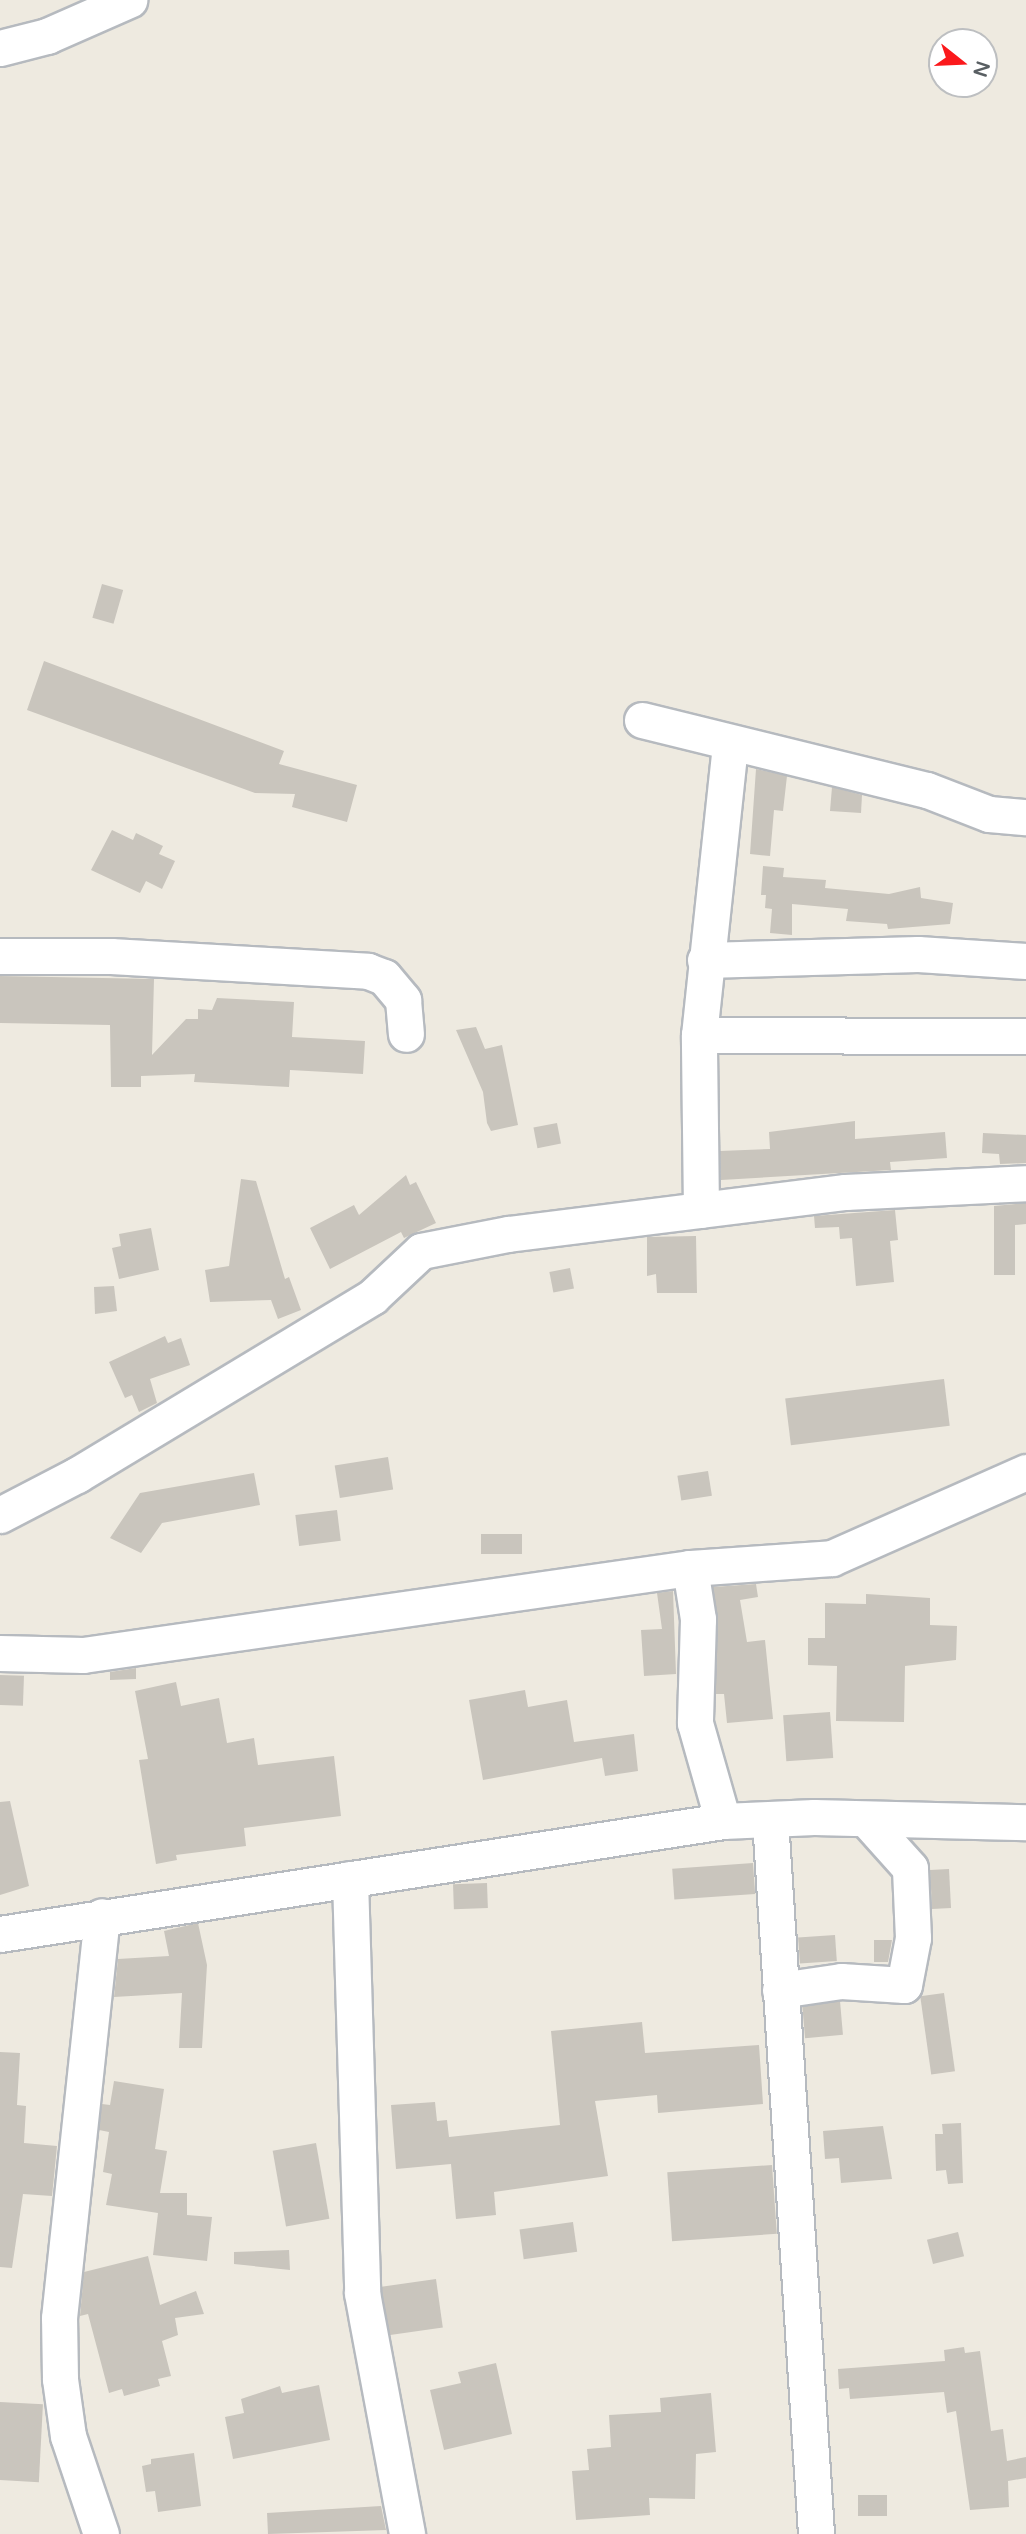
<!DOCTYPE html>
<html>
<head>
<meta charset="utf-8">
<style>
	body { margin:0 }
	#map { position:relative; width:1026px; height:2534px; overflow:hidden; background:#eeeae0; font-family:"Varela Round",sans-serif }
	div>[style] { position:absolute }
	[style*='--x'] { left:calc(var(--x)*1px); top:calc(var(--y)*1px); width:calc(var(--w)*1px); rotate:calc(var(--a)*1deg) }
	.building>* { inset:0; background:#c9c5bd; transform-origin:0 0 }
	.roads { filter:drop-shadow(2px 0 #b6babf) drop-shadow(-2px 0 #b6babf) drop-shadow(0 2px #b6babf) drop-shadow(0 -2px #b6babf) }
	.minor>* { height:35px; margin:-17.5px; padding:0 17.5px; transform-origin:17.5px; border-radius:17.5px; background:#fff }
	span { translate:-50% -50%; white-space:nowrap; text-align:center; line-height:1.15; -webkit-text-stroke:5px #fff; paint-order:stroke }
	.north { position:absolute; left:928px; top:28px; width:70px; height:70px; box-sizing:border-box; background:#fff; border:2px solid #bdbfc1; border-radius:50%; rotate:108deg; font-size:19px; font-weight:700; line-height:28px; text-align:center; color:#595f63 }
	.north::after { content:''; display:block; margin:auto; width:24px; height:32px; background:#fb191c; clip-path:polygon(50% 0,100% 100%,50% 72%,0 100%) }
</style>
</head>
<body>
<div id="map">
	<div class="building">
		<div style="left:102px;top:584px;width:22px;height:35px;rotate:16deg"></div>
		<div style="clip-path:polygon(44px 661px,284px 751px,279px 764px,357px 785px,347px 822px,292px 807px,295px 794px,255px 793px,27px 710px)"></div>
		<div style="clip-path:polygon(756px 769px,787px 776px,783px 811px,774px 810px,770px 856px,750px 854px)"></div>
		<div style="clip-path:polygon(832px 787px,862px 795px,861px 813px,830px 811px)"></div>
		<div style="clip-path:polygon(112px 830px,133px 840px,136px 833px,163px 846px,159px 854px,175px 861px,162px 889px,146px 881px,140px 893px,91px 870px)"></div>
		<div style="clip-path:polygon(763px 866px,784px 868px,783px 877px,826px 880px,825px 888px,889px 894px,920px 887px,921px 898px,953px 903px,950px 924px,888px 929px,887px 924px,846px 921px,848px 909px,792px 904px,792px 935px,770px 933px,772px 909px,765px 908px,766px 895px,761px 895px)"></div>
		<div style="clip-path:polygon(0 976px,154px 979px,152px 1055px,186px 1019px,198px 1019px,198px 1009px,212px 1010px,217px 998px,294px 1002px,292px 1037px,365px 1041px,363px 1074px,290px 1070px,289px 1087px,194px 1082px,195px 1074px,141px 1076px,141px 1087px,111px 1087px,110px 1025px,0 1023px)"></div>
		<div style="clip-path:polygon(476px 1027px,485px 1049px,502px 1045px,518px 1125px,491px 1131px,487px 1123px,483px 1092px,456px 1030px)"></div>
		<div style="clip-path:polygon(855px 1121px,855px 1139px,945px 1132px,947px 1158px,890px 1162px,891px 1170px,721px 1180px,720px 1151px,770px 1149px,769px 1132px)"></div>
		<div style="left:557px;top:1123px;width:21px;height:24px;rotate:79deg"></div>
		<div style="clip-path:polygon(983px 1133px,1026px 1135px,1026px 1163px,1000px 1164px,999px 1154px,982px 1153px)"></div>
		<div style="clip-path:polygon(406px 1175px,410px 1185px,416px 1182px,436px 1223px,404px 1238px,401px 1232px,330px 1269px,310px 1228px,354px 1205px,359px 1215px)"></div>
		<div style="clip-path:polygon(241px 1179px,256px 1181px,285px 1279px,289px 1277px,301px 1310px,278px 1319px,271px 1300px,210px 1302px,205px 1270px,229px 1266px)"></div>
		<div style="clip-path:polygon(1026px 1203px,1026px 1224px,1015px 1225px,1015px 1275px,994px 1275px,994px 1206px)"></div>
		<div style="clip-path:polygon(895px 1210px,898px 1240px,890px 1241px,894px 1282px,856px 1286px,852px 1238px,840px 1239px,839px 1227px,815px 1228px,814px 1216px)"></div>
		<div style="clip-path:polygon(151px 1228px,159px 1270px,119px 1279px,112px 1248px,121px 1246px,119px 1234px)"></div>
		<div style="clip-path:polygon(696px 1236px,697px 1293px,657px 1293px,656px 1274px,647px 1276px,647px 1237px)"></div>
		<div style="left:570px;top:1268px;width:21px;height:21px;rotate:79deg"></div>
		<div style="clip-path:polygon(114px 1286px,117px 1311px,95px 1314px,94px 1287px)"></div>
		<div style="clip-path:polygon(165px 1336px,168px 1343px,181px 1338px,190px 1365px,150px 1379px,157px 1403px,139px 1412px,132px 1395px,125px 1398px,109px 1362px)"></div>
		<div style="left:944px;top:1379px;width:47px;height:160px;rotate:83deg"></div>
		<div style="left:388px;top:1457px;width:33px;height:54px;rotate:81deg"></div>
		<div style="left:708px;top:1471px;width:25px;height:31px;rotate:81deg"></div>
		<div style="clip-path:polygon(254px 1473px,260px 1505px,162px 1523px,141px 1553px,110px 1538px,140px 1493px)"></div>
		<div style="left:337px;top:1510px;width:31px;height:42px;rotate:83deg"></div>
		<div style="left:481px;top:1534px;width:41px;height:20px"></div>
		<div style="clip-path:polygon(756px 1584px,758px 1597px,740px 1600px,747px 1642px,765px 1640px,773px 1719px,727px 1723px,724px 1694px,716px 1694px,713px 1587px)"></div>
		<div style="clip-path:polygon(673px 1591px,676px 1674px,644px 1676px,641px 1630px,662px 1629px,657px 1593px)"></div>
		<div style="clip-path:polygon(866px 1594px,930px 1598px,930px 1625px,957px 1626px,956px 1660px,905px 1666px,904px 1722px,836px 1721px,837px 1666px,808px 1665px,808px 1638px,825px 1638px,825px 1603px,866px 1604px)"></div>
		<div style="clip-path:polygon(136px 1668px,136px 1679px,110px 1680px,110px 1672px)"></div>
		<div style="left:0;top:1675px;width:24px;height:30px;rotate:2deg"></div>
		<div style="clip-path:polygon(176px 1682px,181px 1706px,219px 1698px,227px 1743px,254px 1738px,258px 1765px,334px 1756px,341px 1816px,244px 1828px,246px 1846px,176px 1855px,177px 1860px,156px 1864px,139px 1760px,148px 1759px,135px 1691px)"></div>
		<div style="clip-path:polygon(525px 1690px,528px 1707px,567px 1700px,574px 1742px,634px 1734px,638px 1771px,605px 1776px,602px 1758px,483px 1780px,469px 1700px)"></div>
		<div style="left:830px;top:1712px;width:46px;height:47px;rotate:86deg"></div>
		<div style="clip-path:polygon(10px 1801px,29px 1886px,0 1895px,0 1802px)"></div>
		<div style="left:753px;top:1863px;width:31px;height:81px;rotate:86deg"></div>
		<div style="left:949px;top:1869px;width:39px;height:19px;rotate:87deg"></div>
		<div style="left:487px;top:1883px;width:25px;height:34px;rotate:88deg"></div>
		<div style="clip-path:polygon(198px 1923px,207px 1965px,202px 2048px,179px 2048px,182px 1993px,114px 1997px,118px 1959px,169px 1956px,164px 1931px)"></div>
		<div style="left:835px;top:1935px;width:26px;height:37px;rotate:86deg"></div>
		<div style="clip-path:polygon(874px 1940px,892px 1940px,888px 1962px,874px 1962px)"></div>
		<div style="left:944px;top:1993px;width:79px;height:24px;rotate:82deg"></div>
		<div style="left:840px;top:2001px;width:34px;height:38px;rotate:85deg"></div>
		<div style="clip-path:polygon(642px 2022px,645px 2053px,759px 2045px,763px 2104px,658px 2113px,657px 2095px,595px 2101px,608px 2176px,494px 2192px,496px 2215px,456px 2219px,451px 2164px,396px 2169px,391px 2105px,435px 2102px,437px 2121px,447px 2120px,449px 2137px,560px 2125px,551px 2031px)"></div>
		<div style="clip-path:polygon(0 2052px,20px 2053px,17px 2105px,26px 2106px,24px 2143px,57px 2146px,52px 2196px,23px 2194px,12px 2268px,0 2267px)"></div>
		<div style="clip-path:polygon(114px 2081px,164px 2089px,155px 2149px,167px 2151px,160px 2193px,187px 2193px,187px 2215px,212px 2217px,207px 2261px,153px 2255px,158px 2213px,106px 2205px,112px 2174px,103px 2172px,109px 2132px,99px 2130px,102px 2104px,110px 2105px)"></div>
		<div style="clip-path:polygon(961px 2123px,963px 2183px,948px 2184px,946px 2170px,936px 2171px,935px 2134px,943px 2134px,942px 2124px)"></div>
		<div style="clip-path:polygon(883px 2126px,892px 2179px,841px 2183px,839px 2158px,825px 2159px,823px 2131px)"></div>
		<div style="left:316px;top:2143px;width:77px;height:44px;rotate:80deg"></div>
		<div style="left:772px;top:2165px;width:69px;height:105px;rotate:86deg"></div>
		<div style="left:573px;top:2222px;width:30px;height:54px;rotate:82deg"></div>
		<div style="left:958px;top:2232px;width:25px;height:32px;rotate:76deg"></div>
		<div style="clip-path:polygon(289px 2250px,290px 2270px,234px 2264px,234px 2252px)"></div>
		<div style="clip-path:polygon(148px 2256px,160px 2305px,196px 2291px,204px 2314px,175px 2318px,178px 2335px,162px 2341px,171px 2376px,158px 2379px,160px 2386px,124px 2396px,122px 2389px,109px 2393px,88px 2314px,80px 2316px,84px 2272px)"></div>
		<div style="left:436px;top:2279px;width:49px;height:55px;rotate:82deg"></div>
		<div style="clip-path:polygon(964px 2347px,965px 2353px,980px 2351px,991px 2431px,1003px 2429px,1007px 2461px,1026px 2457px,1026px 2478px,1008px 2481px,1009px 2507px,970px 2510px,956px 2411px,947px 2413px,944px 2392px,850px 2399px,849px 2388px,839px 2389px,838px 2369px,945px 2361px,944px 2350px)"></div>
		<div style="clip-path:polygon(496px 2363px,512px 2434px,444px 2450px,430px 2390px,461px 2383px,458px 2372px)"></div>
		<div style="clip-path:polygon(319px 2385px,330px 2440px,233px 2459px,225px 2417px,244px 2413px,241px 2399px,280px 2386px,282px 2393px)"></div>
		<div style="clip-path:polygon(711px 2393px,716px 2452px,696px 2454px,695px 2499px,649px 2498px,650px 2515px,576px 2520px,572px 2471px,589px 2470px,587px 2449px,611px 2447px,609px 2415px,661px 2412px,660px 2398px)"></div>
		<div style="left:0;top:2402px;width:43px;height:78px;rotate:3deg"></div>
		<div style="clip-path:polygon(194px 2453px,201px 2506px,158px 2512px,155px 2491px,146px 2492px,142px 2466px,151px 2464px,151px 2459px)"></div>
		<div style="left:858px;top:2495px;width:29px;height:21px"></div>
		<div style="clip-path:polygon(381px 2506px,386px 2530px,268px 2534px,267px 2513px)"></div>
	</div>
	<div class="roads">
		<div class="minor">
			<div style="--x:0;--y:48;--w:49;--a:-14.3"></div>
			<div style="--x:47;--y:36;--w:90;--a:-23.7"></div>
			<div style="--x:642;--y:720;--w:293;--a:13.8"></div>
			<div style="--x:927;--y:790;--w:66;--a:21.2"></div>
			<div style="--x:989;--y:814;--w:37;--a:5"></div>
			<div style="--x:0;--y:956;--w:111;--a:0"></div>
			<div style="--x:111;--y:956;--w:257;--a:3.3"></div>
			<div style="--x:368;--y:971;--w:17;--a:21"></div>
			<div style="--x:384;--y:977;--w:30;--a:50"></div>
			<div style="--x:403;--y:1000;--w:34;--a:85"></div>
			<div style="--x:705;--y:960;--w:213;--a:-1.6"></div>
			<div style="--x:918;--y:954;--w:108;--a:3.7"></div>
			<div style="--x:699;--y:1035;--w:327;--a:0.2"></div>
			<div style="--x:701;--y:1210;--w:175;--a:-90.7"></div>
			<div style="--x:699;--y:1035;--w:292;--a:-83.9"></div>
			<div style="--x:0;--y:1515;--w:87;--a:-27.5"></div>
			<div style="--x:77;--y:1475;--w:345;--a:-31.1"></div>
			<div style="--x:372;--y:1297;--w:67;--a:-43.2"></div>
			<div style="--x:421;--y:1251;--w:89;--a:-11.1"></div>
			<div style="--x:508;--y:1234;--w:340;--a:-7.1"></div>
			<div style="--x:845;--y:1192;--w:181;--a:-2.8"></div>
			<div style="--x:690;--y:1568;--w:52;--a:81.1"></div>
			<div style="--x:698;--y:1619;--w:104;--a:91.7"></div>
			<div style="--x:695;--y:1723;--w:102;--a:74.1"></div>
			<div style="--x:0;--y:1653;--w:83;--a:1.4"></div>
			<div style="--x:83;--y:1655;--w:613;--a:-8.16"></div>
			<div style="--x:690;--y:1568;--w:142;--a:-4"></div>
			<div style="--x:832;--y:1558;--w:212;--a:-23.9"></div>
			<div style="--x:770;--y:1820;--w:715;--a:86.31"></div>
			<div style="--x:350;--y:1879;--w:414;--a:88.3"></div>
			<div style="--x:362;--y:2293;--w:245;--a:79.4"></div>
			<div style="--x:0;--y:1934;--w:732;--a:-8.88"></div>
			<div style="--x:723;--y:1821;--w:91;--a:-2.5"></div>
			<div style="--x:814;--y:1817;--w:212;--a:1.4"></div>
			<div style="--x:780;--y:1990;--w:62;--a:-8.4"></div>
			<div style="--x:841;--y:1981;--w:63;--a:3.6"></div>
			<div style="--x:904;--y:1985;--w:48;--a:-79.2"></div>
			<div style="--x:913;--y:1938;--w:70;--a:-92.5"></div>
			<div style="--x:910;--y:1868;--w:64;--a:-131.9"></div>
			<div style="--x:101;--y:2534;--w:103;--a:-108.6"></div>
			<div style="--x:68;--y:2436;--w:58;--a:-98"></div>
			<div style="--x:60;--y:2379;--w:61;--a:-90.9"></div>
			<div style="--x:59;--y:2318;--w:404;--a:-83.9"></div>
		</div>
	</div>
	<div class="north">N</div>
</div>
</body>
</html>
